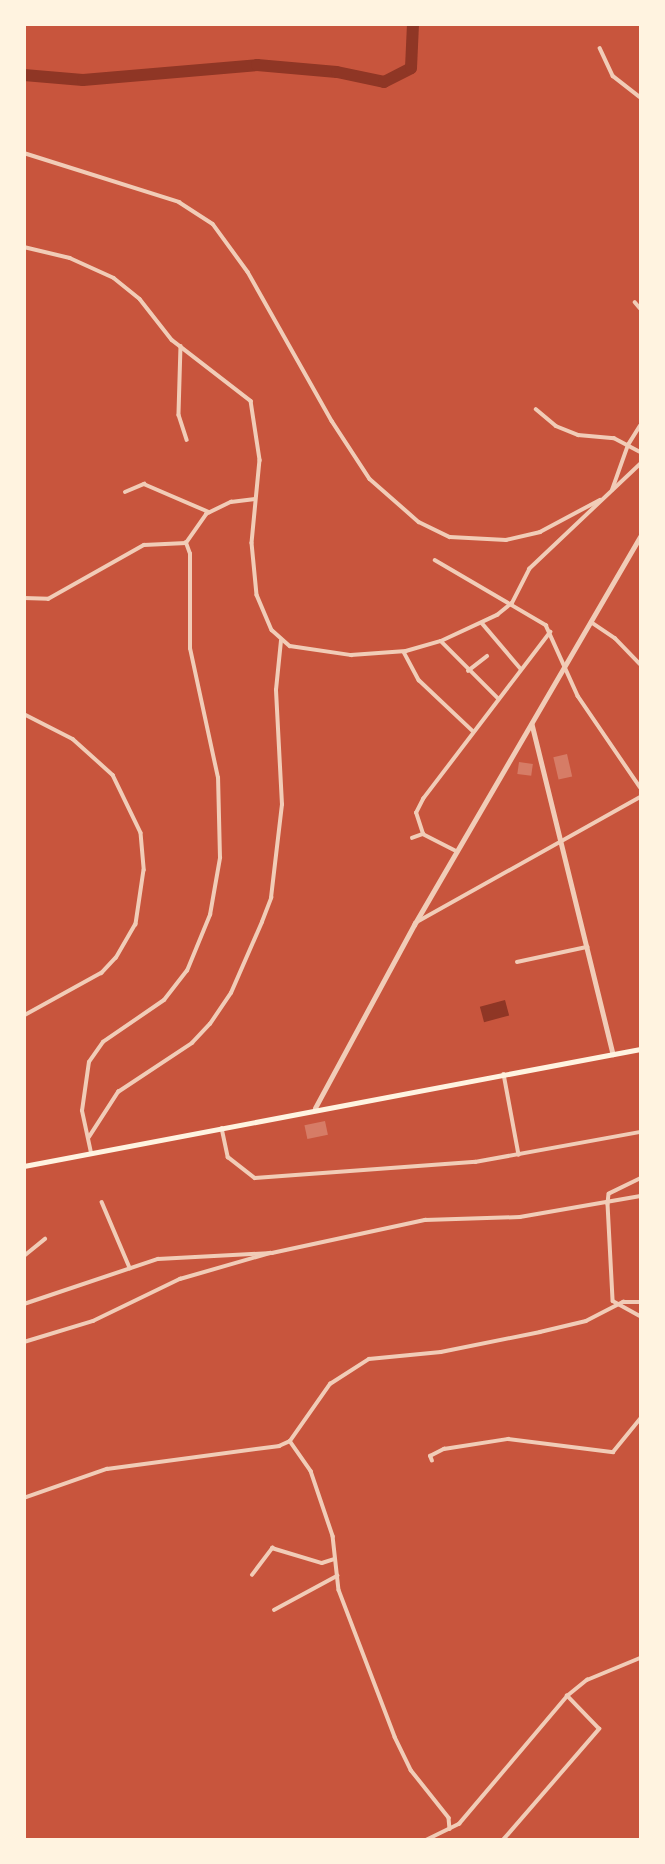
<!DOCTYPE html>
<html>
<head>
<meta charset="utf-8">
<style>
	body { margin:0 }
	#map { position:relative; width:665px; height:1864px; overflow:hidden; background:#c8553d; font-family:Roboto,sans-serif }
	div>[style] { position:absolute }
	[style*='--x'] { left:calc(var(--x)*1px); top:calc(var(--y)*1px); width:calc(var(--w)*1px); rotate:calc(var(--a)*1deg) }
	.water>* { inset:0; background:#8f3625; transform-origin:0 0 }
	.river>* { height:12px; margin:-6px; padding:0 6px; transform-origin:6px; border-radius:6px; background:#8f3625 }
	.building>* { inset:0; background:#d67c66; transform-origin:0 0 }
	.minor>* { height:3.5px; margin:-1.75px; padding:0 1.75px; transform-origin:1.75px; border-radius:1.75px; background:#f1ccb7 }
	.tertiary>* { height:4.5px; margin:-2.25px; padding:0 2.25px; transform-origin:2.25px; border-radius:2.25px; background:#f1ccb7 }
	.secondary>* { height:4.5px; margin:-2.25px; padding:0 2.25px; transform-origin:2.25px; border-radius:2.25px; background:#fff3e0 }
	span { translate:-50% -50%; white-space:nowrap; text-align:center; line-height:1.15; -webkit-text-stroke:7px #fff3e0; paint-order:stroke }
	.frame { position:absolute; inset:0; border:26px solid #fff3e0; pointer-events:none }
</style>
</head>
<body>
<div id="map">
	<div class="water">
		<div style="left:505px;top:1000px;width:16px;height:26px;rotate:75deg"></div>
	</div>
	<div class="river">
		<div style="--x:24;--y:75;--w:59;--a:4.8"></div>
		<div style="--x:83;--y:80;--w:175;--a:-4.9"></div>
		<div style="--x:257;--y:65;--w:80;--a:5"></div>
		<div style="--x:337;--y:72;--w:48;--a:12"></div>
		<div style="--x:384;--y:82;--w:30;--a:-27"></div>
		<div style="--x:411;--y:68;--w:44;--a:-87.4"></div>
	</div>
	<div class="building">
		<div style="left:567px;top:754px;width:23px;height:14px;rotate:77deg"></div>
		<div style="left:519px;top:762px;width:14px;height:12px;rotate:8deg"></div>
		<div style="left:325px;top:1121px;width:14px;height:21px;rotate:78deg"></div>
	</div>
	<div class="minor">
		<div style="--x:600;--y:48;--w:31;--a:65"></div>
		<div style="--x:613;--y:76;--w:34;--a:38"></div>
		<div style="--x:24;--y:153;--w:163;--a:17.5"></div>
		<div style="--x:179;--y:202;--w:40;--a:32.9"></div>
		<div style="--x:213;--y:224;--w:59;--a:53.9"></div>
		<div style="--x:248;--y:272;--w:171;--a:60.6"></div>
		<div style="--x:332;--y:421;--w:69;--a:56.8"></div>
		<div style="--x:370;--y:479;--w:65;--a:41.3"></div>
		<div style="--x:419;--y:522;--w:34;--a:26"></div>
		<div style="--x:450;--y:537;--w:56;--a:3.1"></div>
		<div style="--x:506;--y:540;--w:35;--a:-13"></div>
		<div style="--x:540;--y:532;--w:68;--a:-28.1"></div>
		<div style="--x:24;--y:247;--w:47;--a:13.4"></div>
		<div style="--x:70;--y:258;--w:48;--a:24.4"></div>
		<div style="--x:114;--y:278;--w:33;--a:39"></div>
		<div style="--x:140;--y:299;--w:52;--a:52"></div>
		<div style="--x:172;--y:340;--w:100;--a:37.7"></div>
		<div style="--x:251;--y:401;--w:60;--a:81.3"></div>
		<div style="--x:260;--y:460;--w:83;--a:95.5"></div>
		<div style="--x:252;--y:543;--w:52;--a:84.5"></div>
		<div style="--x:257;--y:595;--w:38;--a:67"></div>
		<div style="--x:272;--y:630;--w:24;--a:42"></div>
		<div style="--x:290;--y:646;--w:62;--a:8.4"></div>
		<div style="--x:351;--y:655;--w:55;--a:-4.2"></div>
		<div style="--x:406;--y:651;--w:36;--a:-16"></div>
		<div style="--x:441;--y:641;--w:62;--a:-24.9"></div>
		<div style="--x:497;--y:615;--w:19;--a:-39"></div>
		<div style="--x:512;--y:603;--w:38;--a:-63"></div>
		<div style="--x:529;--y:569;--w:153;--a:-43.4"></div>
		<div style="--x:635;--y:302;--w:8;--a:50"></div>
		<div style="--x:181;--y:346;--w:69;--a:91.7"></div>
		<div style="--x:179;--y:415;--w:26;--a:72"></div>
		<div style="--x:536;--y:409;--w:26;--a:40"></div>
		<div style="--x:556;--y:426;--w:24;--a:22"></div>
		<div style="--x:578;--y:435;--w:36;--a:5"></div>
		<div style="--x:614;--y:438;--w:30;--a:28"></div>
		<div style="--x:612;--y:490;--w:48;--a:-70.4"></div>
		<div style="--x:628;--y:445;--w:22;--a:-58"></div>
		<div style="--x:125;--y:492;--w:21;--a:-23"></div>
		<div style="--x:144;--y:484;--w:71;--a:23.3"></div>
		<div style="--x:186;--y:543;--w:35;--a:-55"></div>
		<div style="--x:206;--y:514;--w:28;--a:-26"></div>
		<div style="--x:231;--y:502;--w:24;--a:-7"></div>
		<div style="--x:435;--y:560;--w:129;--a:30.4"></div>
		<div style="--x:546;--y:625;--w:78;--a:65.7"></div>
		<div style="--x:578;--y:696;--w:110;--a:55.7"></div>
		<div style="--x:24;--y:598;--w:24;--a:2"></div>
		<div style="--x:48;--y:599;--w:110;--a:-29.4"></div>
		<div style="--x:144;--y:545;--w:42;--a:-2.7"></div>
		<div style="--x:591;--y:622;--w:29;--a:34"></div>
		<div style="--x:615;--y:638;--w:36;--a:46"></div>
		<div style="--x:482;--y:623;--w:60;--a:49.7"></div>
		<div style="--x:441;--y:641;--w:81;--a:45"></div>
		<div style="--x:404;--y:652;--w:32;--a:62"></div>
		<div style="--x:419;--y:680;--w:74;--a:43.4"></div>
		<div style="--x:468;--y:671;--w:24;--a:-38"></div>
		<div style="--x:24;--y:714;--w:55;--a:27"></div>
		<div style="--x:73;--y:739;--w:54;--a:42"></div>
		<div style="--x:113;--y:775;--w:64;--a:64.2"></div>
		<div style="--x:141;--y:833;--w:37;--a:85"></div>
		<div style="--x:144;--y:870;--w:55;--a:98.4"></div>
		<div style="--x:136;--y:924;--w:39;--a:120"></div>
		<div style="--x:116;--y:958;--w:21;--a:133"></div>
		<div style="--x:102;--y:973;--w:89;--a:151.1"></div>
		<div style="--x:423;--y:834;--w:22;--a:-108"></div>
		<div style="--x:416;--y:813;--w:16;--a:-63"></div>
		<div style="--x:423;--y:799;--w:210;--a:-52.7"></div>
		<div style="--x:412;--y:838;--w:12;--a:-20"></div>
		<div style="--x:423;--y:834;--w:38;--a:27"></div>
		<div style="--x:415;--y:923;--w:258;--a:-29.2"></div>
		<div style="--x:517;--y:962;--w:72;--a:-12.1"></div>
		<div style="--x:504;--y:1074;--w:82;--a:79.5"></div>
		<div style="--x:222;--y:1128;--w:30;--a:78"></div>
		<div style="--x:228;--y:1157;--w:34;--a:38"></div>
		<div style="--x:255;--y:1178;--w:221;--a:-4.2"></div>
		<div style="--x:475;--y:1162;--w:168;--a:-10.3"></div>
		<div style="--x:89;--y:1137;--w:54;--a:-57.2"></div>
		<div style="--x:118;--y:1092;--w:89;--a:-33.5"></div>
		<div style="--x:192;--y:1043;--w:26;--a:-47"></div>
		<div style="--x:210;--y:1024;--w:37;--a:-56"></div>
		<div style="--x:231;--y:993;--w:77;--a:-66.4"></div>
		<div style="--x:262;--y:922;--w:26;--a:-69"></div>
		<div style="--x:271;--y:898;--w:94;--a:-83.3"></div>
		<div style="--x:282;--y:805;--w:115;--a:-93"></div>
		<div style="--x:276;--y:690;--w:49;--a:-84.2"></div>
		<div style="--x:91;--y:1153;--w:43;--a:-102.1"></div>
		<div style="--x:82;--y:1111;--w:49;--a:-81.9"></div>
		<div style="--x:89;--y:1062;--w:24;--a:-55"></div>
		<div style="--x:103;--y:1042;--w:74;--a:-34.5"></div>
		<div style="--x:164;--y:1000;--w:37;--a:-52"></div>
		<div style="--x:187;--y:971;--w:61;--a:-67.7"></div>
		<div style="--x:210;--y:915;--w:58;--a:-80"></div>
		<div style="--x:220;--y:858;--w:80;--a:-91.4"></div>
		<div style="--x:218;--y:778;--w:132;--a:-102.2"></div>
		<div style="--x:190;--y:649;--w:95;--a:-90"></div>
		<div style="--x:190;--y:554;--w:12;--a:-110"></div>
		<div style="--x:640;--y:1179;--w:34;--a:154"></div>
		<div style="--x:609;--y:1194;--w:10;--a:96"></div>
		<div style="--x:608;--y:1204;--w:97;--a:87"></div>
		<div style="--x:613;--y:1301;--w:31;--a:29"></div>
		<div style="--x:102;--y:1202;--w:72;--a:67"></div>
		<div style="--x:24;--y:1256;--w:27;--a:-39"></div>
		<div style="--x:24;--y:1304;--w:141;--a:-18.6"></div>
		<div style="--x:158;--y:1259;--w:114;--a:-3"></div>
		<div style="--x:272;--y:1253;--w:157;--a:-12.2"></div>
		<div style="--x:425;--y:1220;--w:95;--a:-1.8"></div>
		<div style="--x:520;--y:1217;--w:122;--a:-9.9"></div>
		<div style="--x:24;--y:1342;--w:72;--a:-16.9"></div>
		<div style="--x:93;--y:1321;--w:97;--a:-25.8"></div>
		<div style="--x:180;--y:1279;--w:94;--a:-16.1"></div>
		<div style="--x:290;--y:1441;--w:37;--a:55"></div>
		<div style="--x:311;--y:1471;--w:69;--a:71.3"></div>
		<div style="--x:333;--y:1536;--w:54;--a:83.7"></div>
		<div style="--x:339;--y:1590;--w:157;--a:69.1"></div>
		<div style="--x:395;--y:1737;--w:37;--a:64"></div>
		<div style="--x:411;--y:1770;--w:61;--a:51.6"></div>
		<div style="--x:449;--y:1818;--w:11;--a:85"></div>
		<div style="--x:432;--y:1461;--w:5;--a:-112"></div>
		<div style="--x:430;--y:1456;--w:16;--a:-27"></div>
		<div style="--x:444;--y:1449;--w:65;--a:-8.9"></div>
		<div style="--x:508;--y:1439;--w:106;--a:7.1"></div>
		<div style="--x:613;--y:1452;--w:43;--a:-50.7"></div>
		<div style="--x:24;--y:1498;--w:88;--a:-19.3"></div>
		<div style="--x:107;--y:1469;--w:174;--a:-7.6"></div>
		<div style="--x:279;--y:1446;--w:12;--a:-24"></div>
		<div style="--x:290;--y:1441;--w:70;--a:-54.9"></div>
		<div style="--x:330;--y:1384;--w:46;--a:-32.7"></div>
		<div style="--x:369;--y:1359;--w:72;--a:-5.6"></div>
		<div style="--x:441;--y:1352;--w:101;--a:-11.4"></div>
		<div style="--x:540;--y:1332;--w:47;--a:-13.4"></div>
		<div style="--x:586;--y:1321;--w:42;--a:-27.2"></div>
		<div style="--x:623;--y:1302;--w:17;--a:0"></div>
		<div style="--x:252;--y:1575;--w:34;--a:-53"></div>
		<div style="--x:272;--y:1548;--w:52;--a:16.7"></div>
		<div style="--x:322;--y:1563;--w:13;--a:-18"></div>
		<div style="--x:274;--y:1610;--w:72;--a:-28.4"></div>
		<div style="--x:426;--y:1840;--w:37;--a:-26"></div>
		<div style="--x:459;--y:1824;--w:167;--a:-49.8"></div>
		<div style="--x:567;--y:1696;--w:26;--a:-39"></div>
		<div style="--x:587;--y:1680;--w:57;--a:-22.5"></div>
		<div style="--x:503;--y:1840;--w:147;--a:-49.1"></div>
		<div style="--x:599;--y:1729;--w:46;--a:-134.1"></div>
	</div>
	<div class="tertiary">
		<div style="--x:532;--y:724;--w:340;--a:76.2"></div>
		<div style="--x:315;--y:1108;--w:208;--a:-61.6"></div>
		<div style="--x:414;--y:925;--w:449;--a:-59.8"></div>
	</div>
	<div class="secondary">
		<div style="--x:24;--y:1166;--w:627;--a:-10.75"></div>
	</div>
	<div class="frame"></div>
</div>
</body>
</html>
